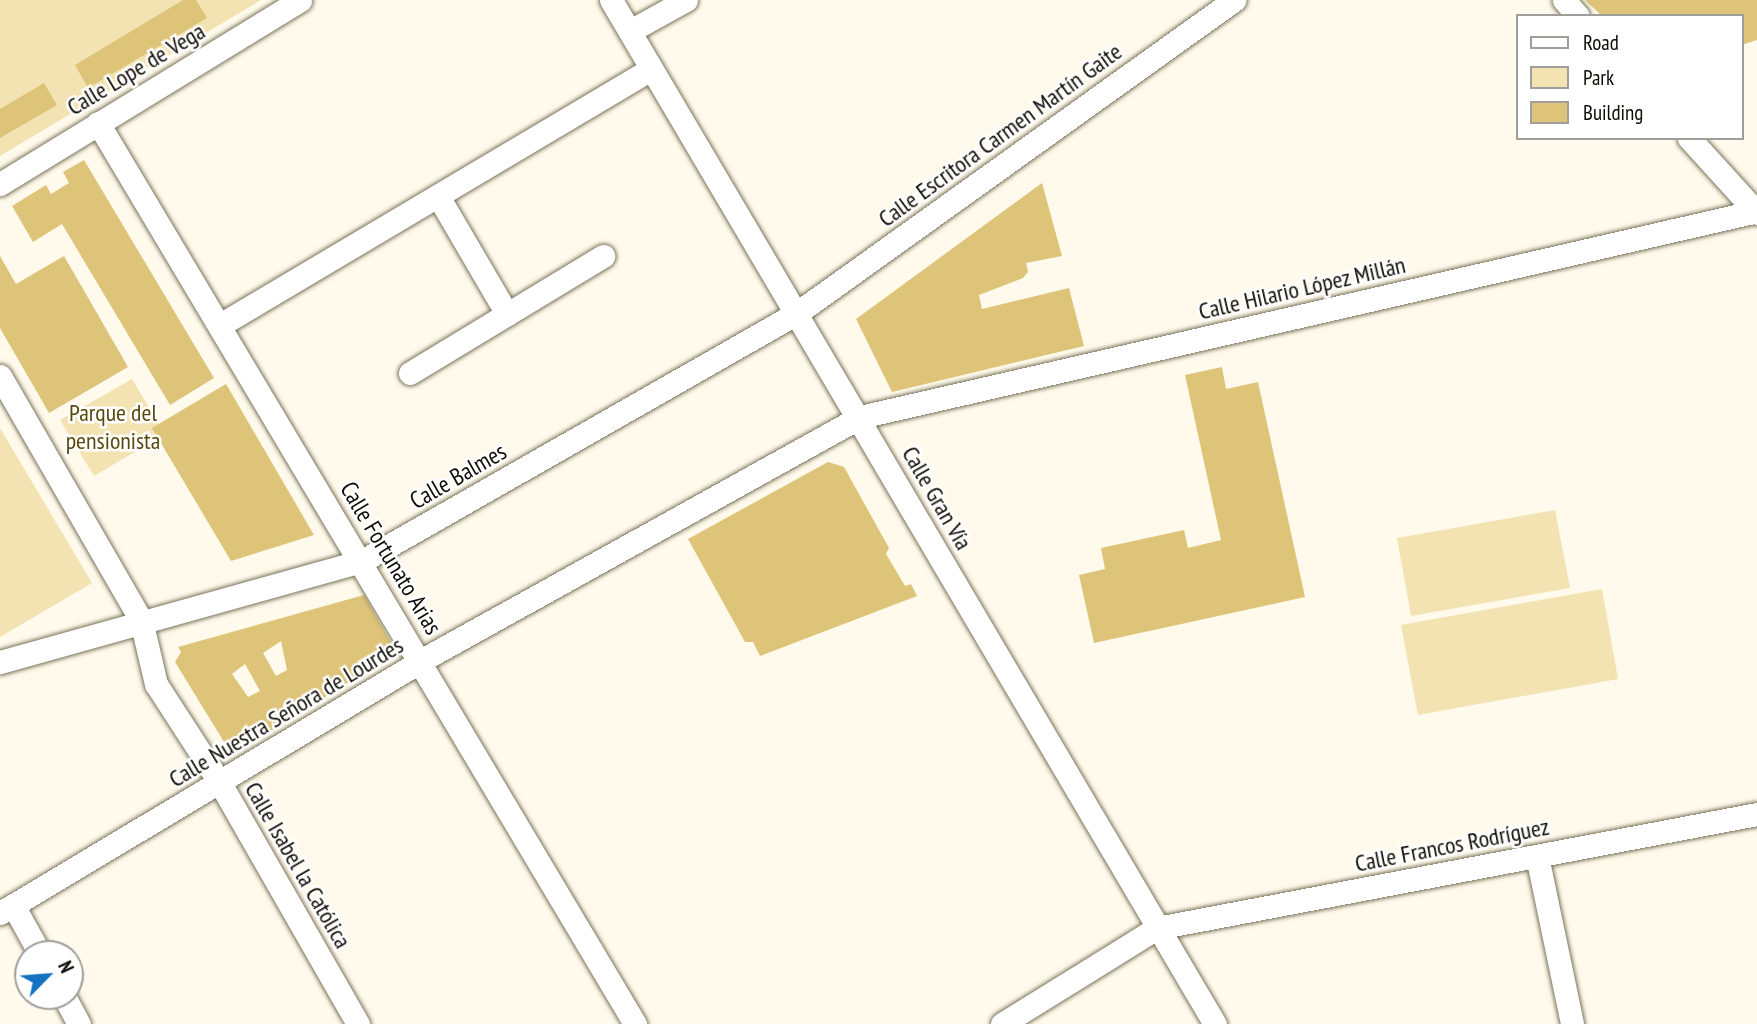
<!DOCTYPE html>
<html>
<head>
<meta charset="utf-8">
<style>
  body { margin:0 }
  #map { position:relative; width:1757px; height:1024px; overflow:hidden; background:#fffaeb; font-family:"PT Sans Narrow",sans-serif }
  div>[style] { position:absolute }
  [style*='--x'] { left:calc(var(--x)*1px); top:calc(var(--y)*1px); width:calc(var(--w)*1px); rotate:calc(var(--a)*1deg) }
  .green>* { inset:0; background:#f3e3b2 }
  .building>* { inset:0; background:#dec479 }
  .roads { filter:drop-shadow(0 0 2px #7a735c) drop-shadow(0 0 2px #7a735c) }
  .minor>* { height:23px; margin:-11.5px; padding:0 11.5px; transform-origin:11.5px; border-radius:11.5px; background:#fff }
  span { translate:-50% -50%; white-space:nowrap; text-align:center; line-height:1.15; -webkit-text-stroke:5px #fff; paint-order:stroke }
  .street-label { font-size:24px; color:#0f0c05 }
  .park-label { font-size:24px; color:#5a480c }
  .legend { position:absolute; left:1516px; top:14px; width:228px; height:126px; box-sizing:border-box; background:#fff; border:2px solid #9f9e9b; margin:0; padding:9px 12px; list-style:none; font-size:21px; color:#0f0c05 }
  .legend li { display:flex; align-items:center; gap:14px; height:35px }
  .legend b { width:35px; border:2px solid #9f9e9b }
  .north { position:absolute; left:14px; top:940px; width:70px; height:70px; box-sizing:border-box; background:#fff; border:2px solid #9f9e9b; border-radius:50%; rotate:65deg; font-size:19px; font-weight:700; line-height:28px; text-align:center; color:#0f0c05 }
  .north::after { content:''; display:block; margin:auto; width:24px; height:32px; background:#1472be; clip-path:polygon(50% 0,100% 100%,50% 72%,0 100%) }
</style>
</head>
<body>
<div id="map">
  <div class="green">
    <i style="clip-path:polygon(0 0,261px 0,0 156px)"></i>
    <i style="clip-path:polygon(132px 379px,165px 434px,94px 476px,60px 420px)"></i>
    <i style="clip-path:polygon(0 428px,92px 583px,0 637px)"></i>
    <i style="clip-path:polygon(1555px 510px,1570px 588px,1411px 616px,1397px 538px)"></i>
    <i style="clip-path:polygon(1602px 589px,1618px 679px,1418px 715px,1401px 625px)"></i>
  </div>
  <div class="building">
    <i style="clip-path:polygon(183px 0,196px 0,207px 18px,88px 88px,75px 65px)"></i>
    <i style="clip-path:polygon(1585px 0,1757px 0,1757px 40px,1741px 45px,1741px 16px,1602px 16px)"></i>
    <i style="clip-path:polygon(44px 83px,57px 105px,0 138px,0 109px)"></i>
    <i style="clip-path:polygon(84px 160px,214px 378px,170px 405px,62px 224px,33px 242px,12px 206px,46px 185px,51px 194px,69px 183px,63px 172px)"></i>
    <i style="clip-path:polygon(1042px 183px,1062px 256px,1026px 263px,1028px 272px,1023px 278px,979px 295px,982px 309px,1069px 288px,1084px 346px,892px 392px,856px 319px)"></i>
    <i style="clip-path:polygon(0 256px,16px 284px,64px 256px,128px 367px,49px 413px,0 328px)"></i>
    <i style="clip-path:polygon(1222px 367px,1226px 389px,1258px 382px,1305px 597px,1094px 643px,1079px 575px,1105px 569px,1101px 548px,1184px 530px,1188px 548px,1221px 540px,1185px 375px)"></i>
    <i style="clip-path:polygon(226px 384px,314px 535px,231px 561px,152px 428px)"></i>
    <i style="clip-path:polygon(828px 462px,844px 467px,889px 548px,886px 554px,905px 586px,911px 584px,917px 596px,760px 656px,753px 642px,745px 642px,688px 539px)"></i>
    <i style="clip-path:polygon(evenodd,364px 595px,396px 651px,304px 711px,295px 711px,292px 718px,232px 755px,175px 662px,181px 652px,178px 647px,364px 595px,281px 641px,287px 670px,276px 676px,263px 653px,281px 641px,364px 595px,245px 664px,260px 691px,248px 697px,232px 674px,245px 664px)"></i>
  </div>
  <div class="roads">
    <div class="minor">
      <i style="--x:611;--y:0;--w:1189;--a:59.47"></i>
      <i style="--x:1564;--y:0;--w:21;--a:49"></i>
      <i style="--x:630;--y:31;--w:64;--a:-29"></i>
      <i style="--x:98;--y:123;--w:1049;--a:59.2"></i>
      <i style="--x:1689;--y:138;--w:101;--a:47.8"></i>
      <i style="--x:0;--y:184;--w:352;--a:-31.5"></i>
      <i style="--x:438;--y:196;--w:137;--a:59.7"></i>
      <i style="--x:220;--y:325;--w:501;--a:-30.71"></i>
      <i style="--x:410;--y:373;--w:226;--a:-31.2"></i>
      <i style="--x:0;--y:376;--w:282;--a:60"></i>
      <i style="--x:141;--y:620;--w:66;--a:76.8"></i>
      <i style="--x:156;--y:684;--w:118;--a:57.1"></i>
      <i style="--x:220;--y:783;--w:278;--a:60.2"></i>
      <i style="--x:0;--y:662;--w:376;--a:-15.6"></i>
      <i style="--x:362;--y:561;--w:501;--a:-29.69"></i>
      <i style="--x:797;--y:313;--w:538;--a:-35.61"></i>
      <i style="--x:1537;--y:856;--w:172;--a:78.2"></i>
      <i style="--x:13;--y:905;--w:56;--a:61.1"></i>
      <i style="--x:0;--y:913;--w:492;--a:-30.9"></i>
      <i style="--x:422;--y:660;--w:501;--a:-29.02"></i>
      <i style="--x:860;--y:417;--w:920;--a:-12.93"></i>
      <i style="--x:64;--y:996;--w:32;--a:62"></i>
      <i style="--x:1002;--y:1024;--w:182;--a:-31.8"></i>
      <i style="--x:1157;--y:928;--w:611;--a:-10.76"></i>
    </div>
  </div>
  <div class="street-label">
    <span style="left:136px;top:69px;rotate:-31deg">Calle Lope de Vega</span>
    <span style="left:1000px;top:135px;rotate:-36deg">Calle Escritora Carmen Martín Gaite</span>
    <span style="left:1302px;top:288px;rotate:-13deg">Calle Hilario López Millán</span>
    <span style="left:458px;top:476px;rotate:-30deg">Calle Balmes</span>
    <span style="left:937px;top:498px;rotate:60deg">Calle Gran Vía</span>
    <span style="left:391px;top:558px;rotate:59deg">Calle Fortunato Arias</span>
    <span style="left:286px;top:712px;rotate:-31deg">Calle Nuestra Señora de Lourdes</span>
    <span style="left:1452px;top:845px;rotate:-11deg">Calle Francos Rodríguez</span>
    <span style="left:298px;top:865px;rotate:60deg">Calle Isabel la Católica</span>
  </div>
  <div class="park-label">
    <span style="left:113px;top:427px">Parque del<br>pensionista</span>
  </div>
  <ul class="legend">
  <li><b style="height:9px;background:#fff"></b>Road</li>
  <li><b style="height:19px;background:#f3e3b2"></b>Park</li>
  <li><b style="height:19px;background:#dec479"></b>Building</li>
  </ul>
  <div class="north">N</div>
</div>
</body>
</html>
